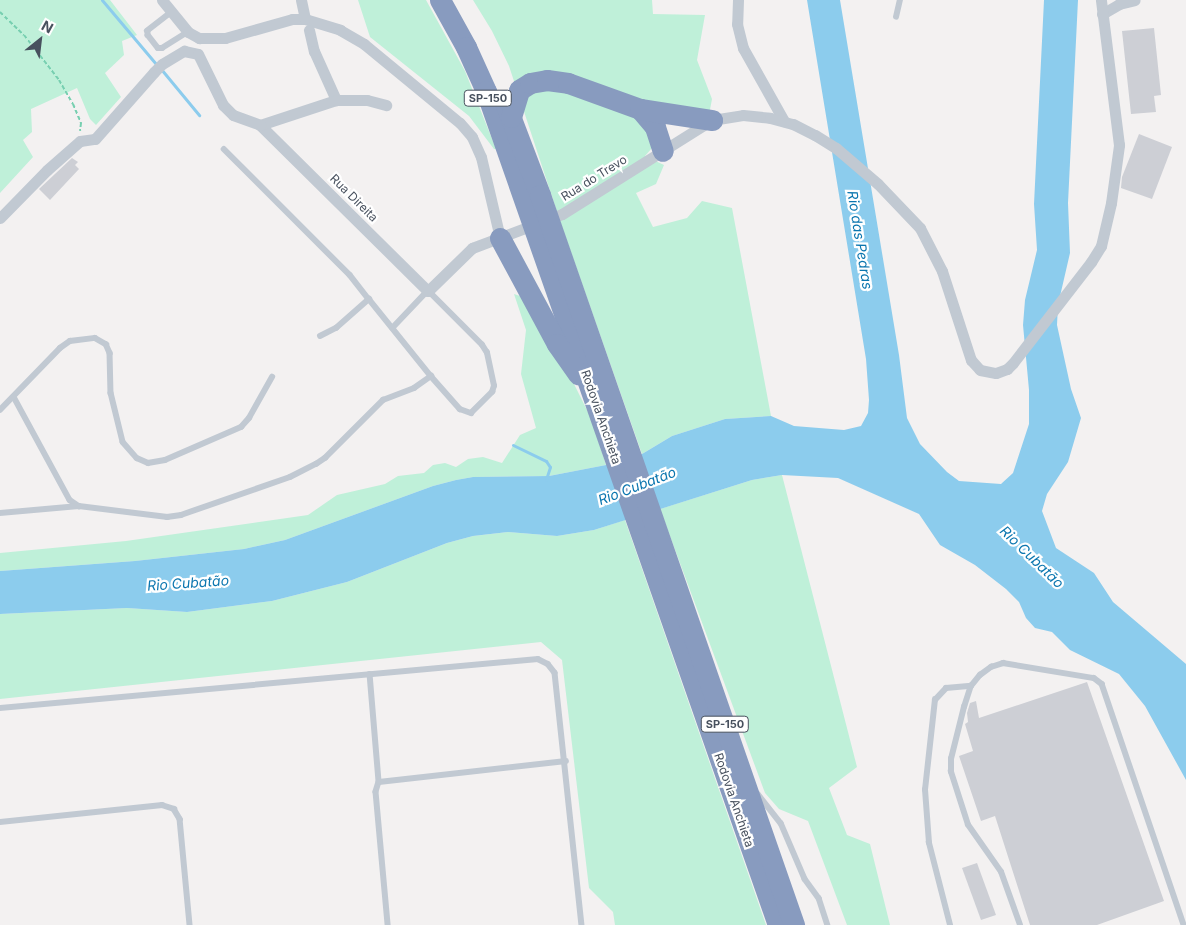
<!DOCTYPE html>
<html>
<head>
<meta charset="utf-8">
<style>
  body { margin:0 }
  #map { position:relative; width:1186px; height:925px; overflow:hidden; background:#f3f1f1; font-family:Inter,sans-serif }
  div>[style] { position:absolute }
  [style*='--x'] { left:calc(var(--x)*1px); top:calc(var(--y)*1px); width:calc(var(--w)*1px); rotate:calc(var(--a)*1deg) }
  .green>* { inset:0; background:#bff0d9 }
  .water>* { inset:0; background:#8ccced }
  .stream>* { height:3px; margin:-1.5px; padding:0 1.5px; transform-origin:1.5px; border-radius:1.5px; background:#8ccced }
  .building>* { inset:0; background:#cdcfd5 }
  .path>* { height:2px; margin-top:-1px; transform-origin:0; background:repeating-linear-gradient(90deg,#77cfb0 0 4px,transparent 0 6.5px) }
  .lane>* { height:5.5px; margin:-2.75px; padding:0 2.75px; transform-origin:2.75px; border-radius:2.75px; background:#c1c9d2 }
  .street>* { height:11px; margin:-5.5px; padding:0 5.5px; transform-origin:5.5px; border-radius:5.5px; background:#c1c9d2 }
  .highway>* { height:21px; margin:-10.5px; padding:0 10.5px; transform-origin:10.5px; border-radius:10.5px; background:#889bbf }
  span { translate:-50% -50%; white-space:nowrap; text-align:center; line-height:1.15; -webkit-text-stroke:4.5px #fff; paint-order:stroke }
  .shield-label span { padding:1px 4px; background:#fff; border:1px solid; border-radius:4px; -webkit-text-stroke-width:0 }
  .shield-label { font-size:11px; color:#48515e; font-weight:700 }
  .street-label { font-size:12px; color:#48515e }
  .water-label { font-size:14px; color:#0b76af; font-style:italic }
  .north { position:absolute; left:15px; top:15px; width:50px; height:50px; -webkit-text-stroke:4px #fff; paint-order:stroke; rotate:29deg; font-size:14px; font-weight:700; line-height:20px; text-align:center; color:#48515e }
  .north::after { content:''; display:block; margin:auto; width:18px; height:22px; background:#48515e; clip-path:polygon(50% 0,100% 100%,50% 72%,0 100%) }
</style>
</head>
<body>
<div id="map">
  <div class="green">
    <i style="clip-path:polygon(0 0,110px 0,137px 35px,122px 41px,124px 55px,105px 73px,121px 97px,96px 125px,90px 119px,77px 88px,31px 109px,32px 132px,23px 140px,33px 157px,0 193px)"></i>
    <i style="clip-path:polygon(358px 0,426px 0,465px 71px,496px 149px,494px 149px,469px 116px,370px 37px)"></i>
    <i style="clip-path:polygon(473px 0,652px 0,653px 14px,705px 15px,697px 60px,712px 99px,709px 115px,644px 123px,652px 148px,645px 156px,664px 165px,656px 184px,636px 193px,653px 227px,687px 218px,702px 201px,732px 208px,771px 416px,725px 419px,672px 436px,642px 454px,561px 224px,509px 66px,492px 31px)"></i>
    <i style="clip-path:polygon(514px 294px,520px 296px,570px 376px,591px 418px,606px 465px,549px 476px,473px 477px,456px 480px,433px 486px,285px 540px,244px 549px,135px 561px,0 571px,0 553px,126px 541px,308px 515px,337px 495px,385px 484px,398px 476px,424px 473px,433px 465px,445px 463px,456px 467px,468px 459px,483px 457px,502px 463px,520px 435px,536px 428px,521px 374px,526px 330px)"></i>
    <i style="clip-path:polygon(782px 475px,857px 767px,829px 788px,847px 835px,870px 844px,890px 925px,847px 925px,808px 821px,779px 809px,765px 793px,660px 509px,752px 480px)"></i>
    <i style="clip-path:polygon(625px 520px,766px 925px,615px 925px,613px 912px,589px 888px,562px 660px,541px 642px,0 699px,0 614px,127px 608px,187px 612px,272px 601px,347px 582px,447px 543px,473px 536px,508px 532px,557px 536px,594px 530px)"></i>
  </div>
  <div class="water">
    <i style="clip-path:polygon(807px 0,840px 0,899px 355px,907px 418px,920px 444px,947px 472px,959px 481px,1001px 484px,1013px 473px,1029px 424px,1029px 390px,1023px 325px,1025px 300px,1037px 250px,1034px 204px,1044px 0,1078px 0,1068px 203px,1070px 253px,1058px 305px,1057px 325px,1071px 389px,1081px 418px,1068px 462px,1047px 494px,1042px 511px,1056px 548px,1094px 573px,1113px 602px,1186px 664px,1186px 780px,1145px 706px,1119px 674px,1070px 650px,1052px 632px,1035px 628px,1026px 618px,1019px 602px,1006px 589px,975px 565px,940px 545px,919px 514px,838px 478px,782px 475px,752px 480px,594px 530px,557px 536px,508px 532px,473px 536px,447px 543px,347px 582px,272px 601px,187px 612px,127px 608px,0 614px,0 571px,135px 561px,244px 549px,285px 540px,433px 486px,456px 480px,473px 477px,549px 476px,606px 465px,642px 454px,672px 436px,725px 419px,771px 416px,794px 426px,844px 430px,861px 426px,868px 413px,869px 400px,866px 359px)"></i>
  </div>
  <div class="stream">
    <i style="--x:102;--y:0;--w:85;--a:49.8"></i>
    <i style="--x:161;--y:69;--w:60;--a:50.4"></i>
    <i style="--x:513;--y:445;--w:37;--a:26"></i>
    <i style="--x:546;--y:461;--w:7;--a:56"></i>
    <i style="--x:550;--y:467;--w:13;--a:108"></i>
  </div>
  <div class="building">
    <i style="clip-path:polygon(1154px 28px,1161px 95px,1154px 96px,1156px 112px,1131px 114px,1122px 31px)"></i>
    <i style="clip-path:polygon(1139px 134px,1172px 147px,1152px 199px,1121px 188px,1122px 177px)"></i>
    <i style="clip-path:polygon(72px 158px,78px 162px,75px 165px,79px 169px,50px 200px,39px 189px)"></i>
    <i style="clip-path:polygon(1087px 682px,1164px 901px,1097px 925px,1030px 925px,995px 816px,981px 821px,959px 756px,973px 751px,965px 724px,968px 722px,967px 713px,970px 703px,976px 701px,979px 718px)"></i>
    <i style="clip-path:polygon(977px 863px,996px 915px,981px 920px,962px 868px)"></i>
  </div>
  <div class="path">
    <i style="--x:0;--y:12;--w:33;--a:44"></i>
    <i style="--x:24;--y:35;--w:57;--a:52.1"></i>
    <i style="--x:59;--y:80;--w:28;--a:60"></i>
    <i style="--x:73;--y:104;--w:21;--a:67"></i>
    <i style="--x:81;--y:123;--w:8;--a:97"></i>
  </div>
  <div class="lane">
    <i style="--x:172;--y:12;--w:31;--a:142"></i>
    <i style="--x:148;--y:31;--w:4;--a:90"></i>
    <i style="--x:148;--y:35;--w:16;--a:52"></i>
    <i style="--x:158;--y:48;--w:4;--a:0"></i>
    <i style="--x:162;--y:48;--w:31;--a:-32"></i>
    <i style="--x:896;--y:17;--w:17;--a:-77"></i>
    <i style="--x:224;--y:149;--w:178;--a:45"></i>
    <i style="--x:350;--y:275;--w:31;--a:52"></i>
    <i style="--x:369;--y:299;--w:99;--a:51.2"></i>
    <i style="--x:431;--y:376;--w:44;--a:48.7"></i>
    <i style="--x:460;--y:409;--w:12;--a:20"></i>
    <i style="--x:471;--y:413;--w:30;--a:-45"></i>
    <i style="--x:492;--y:392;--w:6;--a:-72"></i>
    <i style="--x:494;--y:386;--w:34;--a:-102"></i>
    <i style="--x:487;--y:353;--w:9;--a:-122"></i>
    <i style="--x:482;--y:345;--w:76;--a:-135"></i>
    <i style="--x:428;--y:291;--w:51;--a:133.4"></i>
    <i style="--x:320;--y:336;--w:18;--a:-27"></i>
    <i style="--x:336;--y:328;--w:44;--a:-41.3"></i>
    <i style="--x:14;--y:397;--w:117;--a:61.5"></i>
    <i style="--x:70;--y:500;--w:11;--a:34"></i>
    <i style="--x:79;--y:506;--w:89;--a:7.1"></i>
    <i style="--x:167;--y:517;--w:14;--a:-8"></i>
    <i style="--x:181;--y:515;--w:115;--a:-19.2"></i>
    <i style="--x:290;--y:477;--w:29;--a:-27"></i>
    <i style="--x:316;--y:464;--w:11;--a:-34"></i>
    <i style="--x:325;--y:458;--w:82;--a:-45"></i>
    <i style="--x:383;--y:400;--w:33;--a:-21"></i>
    <i style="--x:414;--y:388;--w:21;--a:-35"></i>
    <i style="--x:0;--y:410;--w:86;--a:-45.9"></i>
    <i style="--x:60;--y:348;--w:12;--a:-35"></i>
    <i style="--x:70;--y:341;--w:25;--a:-7"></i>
    <i style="--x:95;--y:338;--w:13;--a:29"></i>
    <i style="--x:106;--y:344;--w:10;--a:66"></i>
    <i style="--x:110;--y:353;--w:40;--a:88.6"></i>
    <i style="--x:111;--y:393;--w:50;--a:76.2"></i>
    <i style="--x:123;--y:442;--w:21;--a:49"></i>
    <i style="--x:137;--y:458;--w:12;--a:24"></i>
    <i style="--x:148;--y:463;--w:17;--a:-10"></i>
    <i style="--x:165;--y:460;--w:83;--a:-23.5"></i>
    <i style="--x:241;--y:427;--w:12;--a:-48"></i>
    <i style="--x:249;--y:418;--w:47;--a:-60.7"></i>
    <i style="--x:0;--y:513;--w:79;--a:-5.1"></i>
    <i style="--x:370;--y:674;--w:108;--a:85.2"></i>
    <i style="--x:379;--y:782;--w:10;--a:107"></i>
    <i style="--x:376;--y:792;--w:134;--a:84.8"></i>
    <i style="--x:0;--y:708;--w:540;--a:-5.2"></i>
    <i style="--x:538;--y:659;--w:11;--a:27"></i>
    <i style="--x:548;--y:664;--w:11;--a:52"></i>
    <i style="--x:555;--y:673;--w:253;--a:83.9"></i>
    <i style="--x:379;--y:782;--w:188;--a:-6.4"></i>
    <i style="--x:758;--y:794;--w:37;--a:52"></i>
    <i style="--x:781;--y:823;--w:61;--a:66.8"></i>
    <i style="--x:805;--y:879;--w:24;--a:54"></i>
    <i style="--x:819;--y:898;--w:28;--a:72"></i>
    <i style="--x:0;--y:822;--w:163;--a:-6"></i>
    <i style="--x:162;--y:805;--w:13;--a:18"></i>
    <i style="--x:174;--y:809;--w:12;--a:59"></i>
    <i style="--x:180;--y:819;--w:106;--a:84.6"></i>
    <i style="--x:950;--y:925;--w:85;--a:-104.4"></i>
    <i style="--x:929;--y:843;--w:53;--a:-94.3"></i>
    <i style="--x:925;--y:790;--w:91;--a:-83.7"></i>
    <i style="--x:935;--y:700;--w:16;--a:-47"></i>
    <i style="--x:946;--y:688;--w:25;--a:-5"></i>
    <i style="--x:1020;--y:925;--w:56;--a:-109.7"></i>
    <i style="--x:1001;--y:872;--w:57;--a:-125.1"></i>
    <i style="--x:968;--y:825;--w:56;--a:-107.8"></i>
    <i style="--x:951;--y:772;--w:13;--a:-90"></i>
    <i style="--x:951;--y:759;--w:54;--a:-76"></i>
    <i style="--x:964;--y:707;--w:22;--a:-72"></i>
    <i style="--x:971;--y:686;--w:14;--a:-51"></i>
    <i style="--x:980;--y:675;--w:14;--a:-36"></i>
    <i style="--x:991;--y:667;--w:13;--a:-18"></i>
    <i style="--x:1003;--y:663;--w:92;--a:9.4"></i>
    <i style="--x:1094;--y:678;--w:10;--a:37"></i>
    <i style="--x:1102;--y:684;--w:255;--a:71.2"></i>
  </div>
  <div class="street">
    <i style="--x:162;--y:0;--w:41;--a:50.9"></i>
    <i style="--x:188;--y:32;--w:13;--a:29"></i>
    <i style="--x:199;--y:38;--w:26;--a:0"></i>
    <i style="--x:225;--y:38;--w:70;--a:-15.8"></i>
    <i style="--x:292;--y:19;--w:13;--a:0"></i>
    <i style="--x:305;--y:19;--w:37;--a:17"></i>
    <i style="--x:340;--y:30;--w:28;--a:30"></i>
    <i style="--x:364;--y:44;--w:124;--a:39.5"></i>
    <i style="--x:460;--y:123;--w:18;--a:49"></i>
    <i style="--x:472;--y:137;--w:22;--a:66"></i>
    <i style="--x:481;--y:157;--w:83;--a:76.8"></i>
    <i style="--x:301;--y:0;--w:19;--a:78"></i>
    <i style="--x:738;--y:0;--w:24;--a:92"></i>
    <i style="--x:737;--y:24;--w:25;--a:76"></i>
    <i style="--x:743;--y:48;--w:84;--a:60.7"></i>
    <i style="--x:1102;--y:14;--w:20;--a:-30"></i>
    <i style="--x:1119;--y:4;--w:16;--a:-14"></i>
    <i style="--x:309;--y:30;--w:22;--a:77"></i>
    <i style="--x:314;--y:51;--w:54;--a:65.8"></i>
    <i style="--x:260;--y:125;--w:236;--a:44.7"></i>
    <i style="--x:428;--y:291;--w:62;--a:-44.3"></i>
    <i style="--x:472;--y:248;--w:96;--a:-20.7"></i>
    <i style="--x:562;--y:214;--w:177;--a:-32.1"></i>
    <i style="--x:712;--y:120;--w:31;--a:-9"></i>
    <i style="--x:743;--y:115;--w:27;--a:6"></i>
    <i style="--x:770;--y:118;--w:24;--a:15"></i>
    <i style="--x:793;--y:124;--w:25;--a:27"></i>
    <i style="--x:815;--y:135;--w:25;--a:32"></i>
    <i style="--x:836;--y:148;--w:55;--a:40.6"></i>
    <i style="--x:878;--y:184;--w:61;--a:46.3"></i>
    <i style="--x:920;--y:228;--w:48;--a:62.9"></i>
    <i style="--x:942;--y:271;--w:94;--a:72"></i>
    <i style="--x:971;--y:360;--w:13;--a:48"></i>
    <i style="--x:980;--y:370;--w:16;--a:11"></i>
    <i style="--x:996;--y:373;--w:12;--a:-20"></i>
    <i style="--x:1007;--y:369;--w:8;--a:-45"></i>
    <i style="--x:1013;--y:363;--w:128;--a:-52.3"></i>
    <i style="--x:1091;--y:262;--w:19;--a:-58"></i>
    <i style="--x:1101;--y:246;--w:44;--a:-76.9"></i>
    <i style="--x:1111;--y:203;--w:59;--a:-82.1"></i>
    <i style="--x:1119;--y:145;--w:146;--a:-97.1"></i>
    <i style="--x:260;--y:125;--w:80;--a:-18.2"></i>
    <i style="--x:336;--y:100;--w:31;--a:0"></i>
    <i style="--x:367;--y:100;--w:20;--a:15"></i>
    <i style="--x:0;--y:218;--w:67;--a:-45.6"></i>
    <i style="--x:47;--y:170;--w:44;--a:-41.3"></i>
    <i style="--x:80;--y:141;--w:15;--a:-8"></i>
    <i style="--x:95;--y:139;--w:89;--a:-48.6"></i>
    <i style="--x:154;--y:72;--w:11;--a:-45"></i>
    <i style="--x:162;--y:64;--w:26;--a:-31"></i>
    <i style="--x:184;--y:51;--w:14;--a:12"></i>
    <i style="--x:198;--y:54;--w:57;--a:63.9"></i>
    <i style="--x:223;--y:105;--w:14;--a:45"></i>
    <i style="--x:233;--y:115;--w:29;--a:20"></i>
  </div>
  <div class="highway">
    <i style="--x:440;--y:0;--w:54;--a:61"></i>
    <i style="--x:466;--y:47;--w:48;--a:65.6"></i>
    <i style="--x:486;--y:91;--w:884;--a:70.7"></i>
    <i style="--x:504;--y:100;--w:102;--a:69.2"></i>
    <i style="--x:540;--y:195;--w:773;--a:70.81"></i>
    <i style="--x:640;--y:109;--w:23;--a:50"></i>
    <i style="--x:655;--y:127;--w:25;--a:72"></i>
    <i style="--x:511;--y:117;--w:28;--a:-73"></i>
    <i style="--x:519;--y:90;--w:13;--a:-32"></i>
    <i style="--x:530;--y:83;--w:17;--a:-10"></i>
    <i style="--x:547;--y:80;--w:21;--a:8"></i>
    <i style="--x:568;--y:83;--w:77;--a:19.9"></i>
    <i style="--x:640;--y:109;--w:73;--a:8.7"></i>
    <i style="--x:500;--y:238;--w:120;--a:61.7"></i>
    <i style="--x:557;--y:344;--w:37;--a:55"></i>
  </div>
  <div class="shield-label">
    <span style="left:488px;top:98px">SP-150</span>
    <span style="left:725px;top:724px">SP-150</span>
  </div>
  <div class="street-label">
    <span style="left:594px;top:178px;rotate:-32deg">Rua do Trevo</span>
    <span style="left:354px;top:198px;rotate:45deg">Rua Direita</span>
    <span style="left:601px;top:417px;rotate:71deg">Rodovia Anchieta</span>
    <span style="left:734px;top:800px;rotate:71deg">Rodovia Anchieta</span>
  </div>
  <div class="water-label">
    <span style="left:860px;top:240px;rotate:81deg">Rio das Pedras</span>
    <span style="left:637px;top:486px;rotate:-21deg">Rio Cubatão</span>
    <span style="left:1032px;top:557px;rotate:44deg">Rio Cubatão</span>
    <span style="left:188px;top:583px;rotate:-4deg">Rio Cubatão</span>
  </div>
  <div class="north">N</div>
</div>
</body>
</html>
